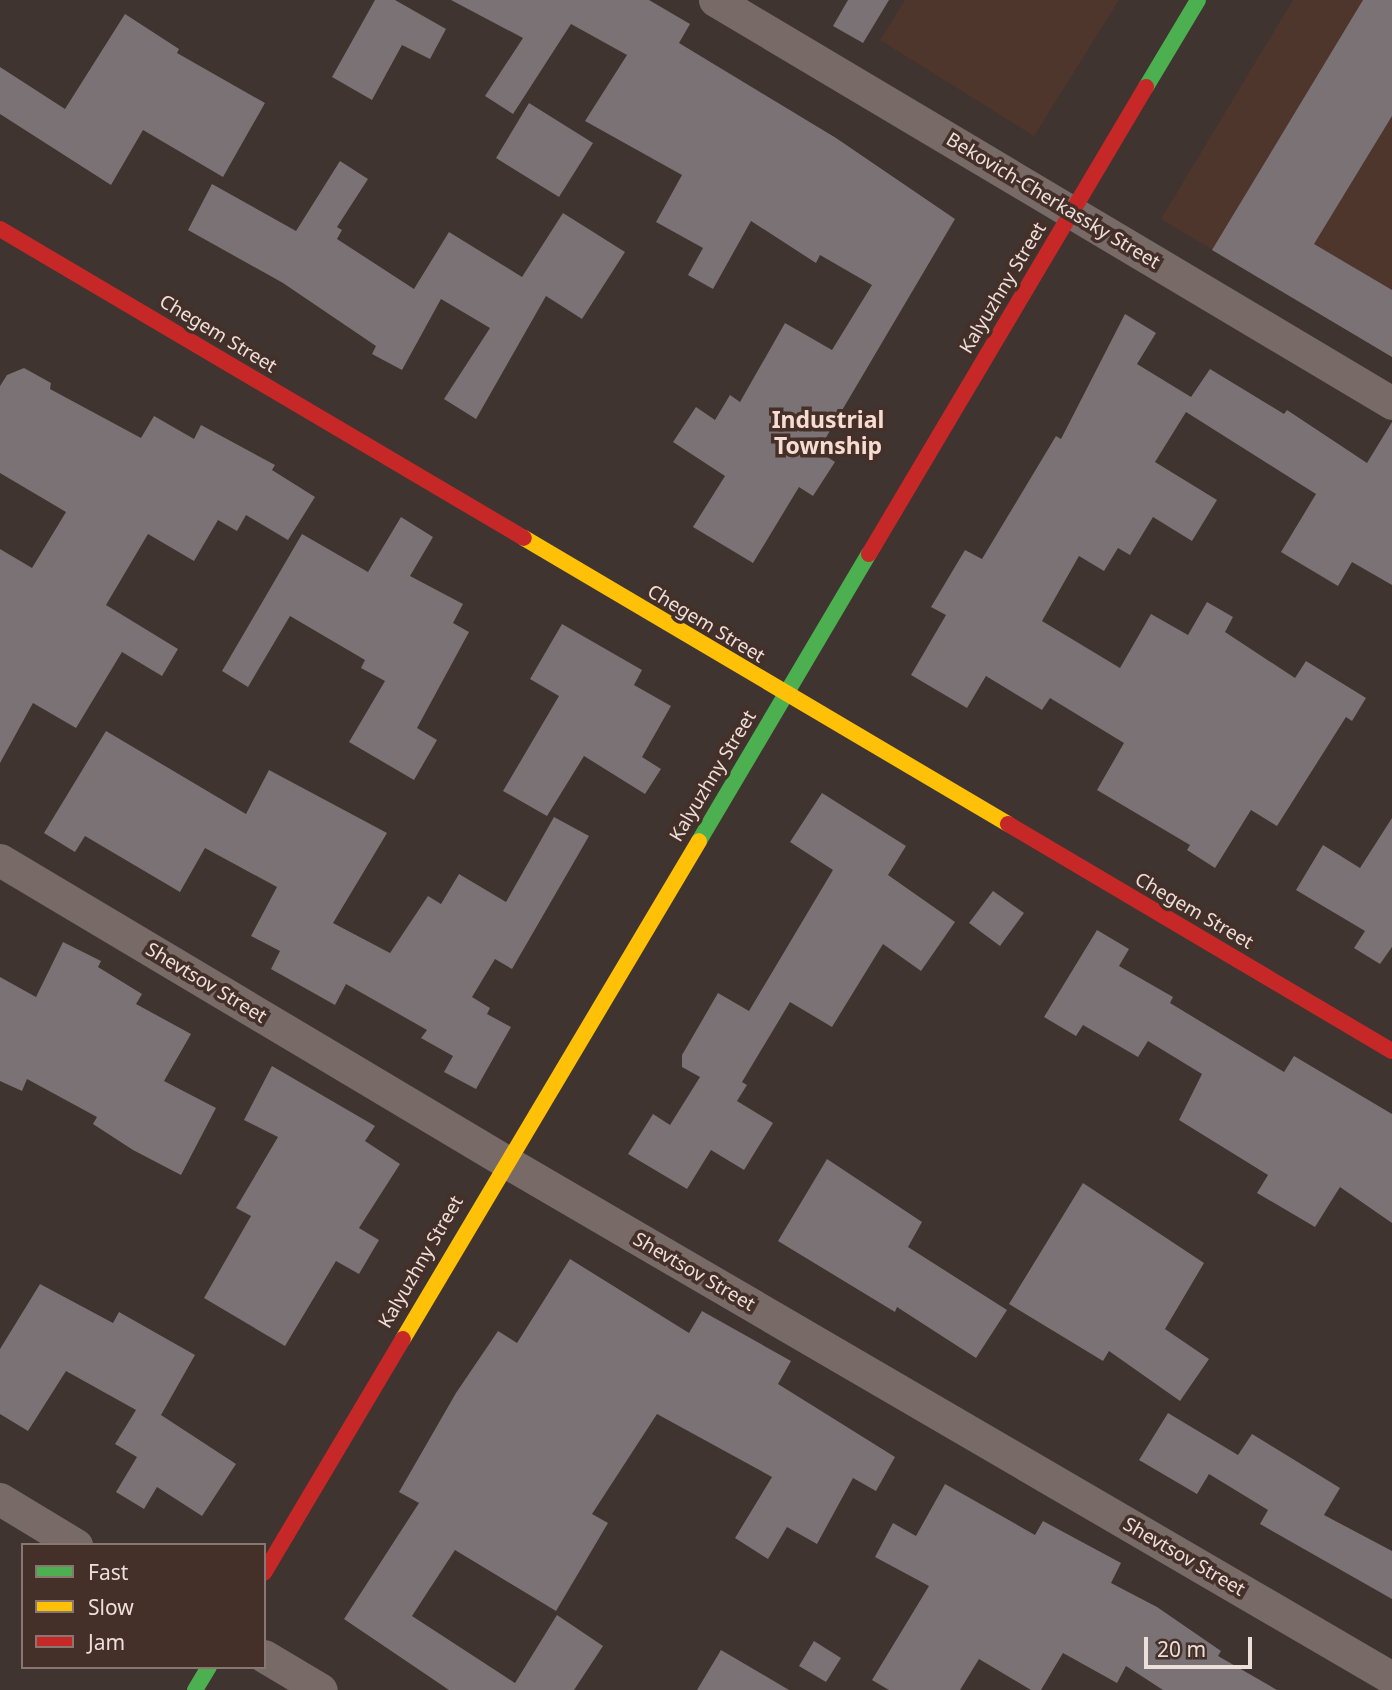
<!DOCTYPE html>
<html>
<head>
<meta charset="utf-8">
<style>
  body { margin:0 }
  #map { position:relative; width:1392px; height:1690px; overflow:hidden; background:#3f342f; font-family:"Noto Sans",sans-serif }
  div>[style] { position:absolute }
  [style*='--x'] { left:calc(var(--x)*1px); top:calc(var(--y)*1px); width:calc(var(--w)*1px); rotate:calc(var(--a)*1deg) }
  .built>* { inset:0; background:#4f362c }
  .building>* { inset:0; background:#7a7274 }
  .street>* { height:33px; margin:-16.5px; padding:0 16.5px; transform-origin:16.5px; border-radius:16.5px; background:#786a67 }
  .fast>* { height:16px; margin:-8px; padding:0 8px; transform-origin:8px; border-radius:8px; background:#4caf50 }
  .slow>* { height:16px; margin:-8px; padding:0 8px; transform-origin:8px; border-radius:8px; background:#ffc107 }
  .jam>* { height:16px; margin:-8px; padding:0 8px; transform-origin:8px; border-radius:8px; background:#c62828 }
  span { translate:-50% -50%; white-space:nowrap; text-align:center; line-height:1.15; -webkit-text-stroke:7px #453029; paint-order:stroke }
  .street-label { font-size:19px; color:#eddfda }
  .quarter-label { font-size:23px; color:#f7dcd2; font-weight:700 }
  .legend { position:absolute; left:21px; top:1543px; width:245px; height:126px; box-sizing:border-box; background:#453029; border:2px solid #887670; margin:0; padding:9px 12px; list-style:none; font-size:21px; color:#eddfda }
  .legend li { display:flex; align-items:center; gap:14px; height:35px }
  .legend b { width:35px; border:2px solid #887670 }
  .scale { position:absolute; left:1144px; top:1637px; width:108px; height:32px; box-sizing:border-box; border:4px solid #eddfda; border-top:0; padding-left:9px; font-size:21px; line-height:24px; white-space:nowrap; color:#eddfda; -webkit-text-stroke:5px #453029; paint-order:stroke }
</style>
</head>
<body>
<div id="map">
  <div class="built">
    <i style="clip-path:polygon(905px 0,1119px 0,1034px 136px,880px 40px)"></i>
    <i style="clip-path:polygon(1293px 0,1392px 0,1392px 357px,1161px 219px)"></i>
  </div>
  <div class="building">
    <i style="clip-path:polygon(375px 0,395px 0,446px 29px,430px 59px,402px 45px,372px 100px,332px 77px)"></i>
    <i style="clip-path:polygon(451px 0,649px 0,690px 24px,679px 43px,836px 138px,955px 219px,818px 451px,835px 462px,813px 496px,799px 487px,753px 563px,693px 527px,725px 476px,673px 442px,696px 407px,715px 420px,730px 395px,740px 402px,785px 323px,832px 350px,872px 285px,820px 255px,816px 263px,751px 221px,713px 289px,688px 275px,703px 248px,656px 222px,682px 175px,585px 121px,627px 55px,571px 24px,513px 114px,485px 96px,523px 38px)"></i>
    <i style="clip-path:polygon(848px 0,889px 0,863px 43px,833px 26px)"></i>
    <i style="clip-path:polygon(1363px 0,1392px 0,1392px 116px,1314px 244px,1392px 290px,1392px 357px,1212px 250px)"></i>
    <i style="clip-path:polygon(125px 14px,179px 49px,177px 53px,265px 103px,223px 177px,143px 130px,111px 185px,0 114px,0 67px,65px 109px)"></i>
    <i style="clip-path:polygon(529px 103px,593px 143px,559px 197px,496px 158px)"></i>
    <i style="clip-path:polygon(340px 161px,368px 179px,337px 227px,342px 230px,337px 239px,414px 289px,449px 232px,522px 277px,563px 213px,625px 252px,582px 319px,546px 296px,476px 419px,444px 399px,490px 328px,441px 299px,402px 370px,372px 354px,376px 346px,283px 283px,188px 230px,212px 184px,296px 231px)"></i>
    <i style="clip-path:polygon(1125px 314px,1156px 333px,1137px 364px,1191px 397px,1210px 369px,1284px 414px,1287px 410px,1367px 463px,1392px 422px,1392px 585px,1352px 562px,1338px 586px,1281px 552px,1316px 494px,1186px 412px,1155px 462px,1217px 500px,1192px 541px,1153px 517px,1130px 555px,1118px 548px,1104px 571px,1079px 556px,1042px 621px,1120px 668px,1151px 614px,1188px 635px,1207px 602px,1233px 617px,1225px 632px,1295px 678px,1306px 661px,1366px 698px,1352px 721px,1346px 717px,1277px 826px,1251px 810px,1215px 868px,1187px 850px,1190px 845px,1097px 790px,1124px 743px,1050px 698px,1042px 710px,986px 676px,967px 708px,911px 675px,946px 615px,931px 607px,965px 550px,982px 559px,1056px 436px,1061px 439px)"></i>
    <i style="clip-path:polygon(24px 368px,51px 383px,50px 389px,141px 438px,154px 416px,194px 439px,201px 425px,275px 465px,272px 470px,315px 497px,288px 540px,246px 515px,237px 531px,218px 520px,194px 561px,148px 534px,106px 605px,178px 649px,162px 676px,122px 652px,76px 728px,33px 703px,0 763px,0 549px,32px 568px,66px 512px,0 473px,0 386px,7px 375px)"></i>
    <i style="clip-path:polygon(401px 517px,433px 537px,410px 576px,463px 604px,453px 623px,469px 632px,417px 728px,437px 740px,414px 780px,349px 742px,385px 681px,361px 668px,365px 660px,290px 616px,248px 687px,222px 671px,302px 534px,368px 572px)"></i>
    <i style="clip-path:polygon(562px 624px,642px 670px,634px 685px,671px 706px,642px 757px,661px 769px,645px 794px,584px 756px,547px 816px,503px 791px,559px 696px,530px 679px)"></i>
    <i style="clip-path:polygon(106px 731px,246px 814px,269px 770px,387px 833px,333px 923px,390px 953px,428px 896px,441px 904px,459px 874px,506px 902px,554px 817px,589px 836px,512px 969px,495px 959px,472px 997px,490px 1008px,487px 1014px,511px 1027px,476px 1089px,444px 1072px,453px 1056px,421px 1038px,427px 1030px,346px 984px,335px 1005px,271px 969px,280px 951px,251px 936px,277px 887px,205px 848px,180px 892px,85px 836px,75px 852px,44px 833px)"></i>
    <i style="clip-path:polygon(822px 793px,906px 846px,888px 875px,955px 922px,921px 971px,883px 944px,832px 1027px,790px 1002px,742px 1082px,747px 1085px,737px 1101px,773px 1123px,744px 1170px,711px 1150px,687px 1189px,628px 1154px,653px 1114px,670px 1125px,700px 1077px,682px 1067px,682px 1055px,718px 993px,749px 1011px,833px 870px,790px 842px)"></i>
    <i style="clip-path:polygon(1392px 818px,1392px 947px,1380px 964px,1354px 948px,1365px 931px,1296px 890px,1323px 845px,1360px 868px)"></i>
    <i style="clip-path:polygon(993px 891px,1024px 913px,1000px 946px,969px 923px)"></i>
    <i style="clip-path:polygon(1097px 930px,1129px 949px,1119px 966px,1173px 997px,1170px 1003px,1284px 1072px,1294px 1056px,1392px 1114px,1392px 1223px,1340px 1187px,1315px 1227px,1257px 1193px,1268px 1175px,1179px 1120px,1202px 1074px,1148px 1041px,1138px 1057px,1083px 1025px,1076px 1036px,1044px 1017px)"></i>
    <i style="clip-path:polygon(63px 942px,101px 961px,98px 967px,142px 994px,136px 1004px,191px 1034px,164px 1081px,216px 1108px,181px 1175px,133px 1150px,93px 1124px,97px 1117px,27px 1079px,22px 1091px,0 1081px,0 977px,36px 997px)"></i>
    <i style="clip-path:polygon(272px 1066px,375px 1126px,365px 1141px,400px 1164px,359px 1228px,379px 1240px,359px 1274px,336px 1261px,285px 1346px,204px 1298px,251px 1216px,236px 1208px,278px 1137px,244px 1120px)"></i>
    <i style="clip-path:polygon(827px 1159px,922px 1222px,908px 1247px,1007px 1310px,976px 1358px,897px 1307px,895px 1312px,778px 1241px)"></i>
    <i style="clip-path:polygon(1083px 1183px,1204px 1263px,1165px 1329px,1209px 1359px,1180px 1401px,1109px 1351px,1103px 1361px,1009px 1304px)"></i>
    <i style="clip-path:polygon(570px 1259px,689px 1333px,702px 1311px,791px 1361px,778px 1384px,895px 1457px,876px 1491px,853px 1478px,817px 1544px,787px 1527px,768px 1559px,735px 1538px,772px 1477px,657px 1414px,592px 1514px,608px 1523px,556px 1611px,455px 1550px,412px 1616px,515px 1683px,557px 1615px,603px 1646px,574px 1690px,449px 1690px,344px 1619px,419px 1503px,399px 1492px,456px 1393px,498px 1331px,517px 1343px)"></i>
    <i style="clip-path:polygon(40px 1284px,113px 1323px,119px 1312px,195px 1355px,161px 1415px,236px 1464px,202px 1516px,157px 1487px,144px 1509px,116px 1492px,137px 1457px,115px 1444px,136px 1410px,66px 1371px,28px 1431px,0 1414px,0 1349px)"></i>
    <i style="clip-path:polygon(1168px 1413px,1238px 1455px,1252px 1434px,1340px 1488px,1324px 1515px,1392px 1551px,1392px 1599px,1260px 1524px,1268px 1510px,1209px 1474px,1197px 1494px,1139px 1460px)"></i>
    <i style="clip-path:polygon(945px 1484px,1035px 1535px,1043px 1521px,1121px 1563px,1111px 1583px,1157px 1607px,1221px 1651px,1218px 1656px,1277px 1690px,1163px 1690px,1126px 1666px,1117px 1683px,1063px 1653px,1041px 1690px,1031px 1690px,979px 1659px,960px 1690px,889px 1690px,872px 1680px,929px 1586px,875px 1557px,893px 1523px,916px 1536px)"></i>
    <i style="clip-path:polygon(814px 1641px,841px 1658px,826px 1682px,799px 1666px)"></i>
    <i style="clip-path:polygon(721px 1650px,789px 1690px,697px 1690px)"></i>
  </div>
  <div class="street">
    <i style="--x:715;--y:0;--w:788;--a:30.76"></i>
    <i style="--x:0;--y:860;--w:588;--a:30.8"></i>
    <i style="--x:505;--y:1161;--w:1027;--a:30.24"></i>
    <i style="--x:0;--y:1499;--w:89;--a:31.2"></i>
    <i style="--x:264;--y:1656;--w:66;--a:30.8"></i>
  </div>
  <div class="fast">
    <i style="--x:1146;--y:87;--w:101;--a:-59.1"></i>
    <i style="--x:699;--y:841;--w:334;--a:-59.4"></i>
    <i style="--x:195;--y:1690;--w:27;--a:-59"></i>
  </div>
  <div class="slow">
    <i style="--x:524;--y:538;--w:562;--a:30.58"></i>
    <i style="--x:403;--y:1339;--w:579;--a:-59.27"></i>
  </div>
  <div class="jam">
    <i style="--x:0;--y:229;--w:608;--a:30.53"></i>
    <i style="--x:869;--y:554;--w:543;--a:-59.33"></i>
    <i style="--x:1008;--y:824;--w:446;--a:30.6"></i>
    <i style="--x:264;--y:1573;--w:272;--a:-59.3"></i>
  </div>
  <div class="street-label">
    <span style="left:1053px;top:201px;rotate:31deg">Bekovich-Cherkassky Street</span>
    <span style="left:1003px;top:288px;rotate:-59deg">Kalyuzhny Street</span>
    <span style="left:218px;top:334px;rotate:31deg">Chegem Street</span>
    <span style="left:706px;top:624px;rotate:31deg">Chegem Street</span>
    <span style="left:713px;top:776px;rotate:-59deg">Kalyuzhny Street</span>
    <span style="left:1194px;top:911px;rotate:30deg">Chegem Street</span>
    <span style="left:206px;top:983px;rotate:31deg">Shevtsov Street</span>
    <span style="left:421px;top:1262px;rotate:-60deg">Kalyuzhny Street</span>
    <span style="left:694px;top:1272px;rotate:30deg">Shevtsov Street</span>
    <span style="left:1184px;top:1557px;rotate:30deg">Shevtsov Street</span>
  </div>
  <div class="quarter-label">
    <span style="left:828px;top:432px">Industrial<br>Township</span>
  </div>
  <ul class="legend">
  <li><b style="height:9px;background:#4caf50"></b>Fast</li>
  <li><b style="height:9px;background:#ffc107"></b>Slow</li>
  <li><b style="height:9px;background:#c62828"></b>Jam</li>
  </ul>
  <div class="scale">20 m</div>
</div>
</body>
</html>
